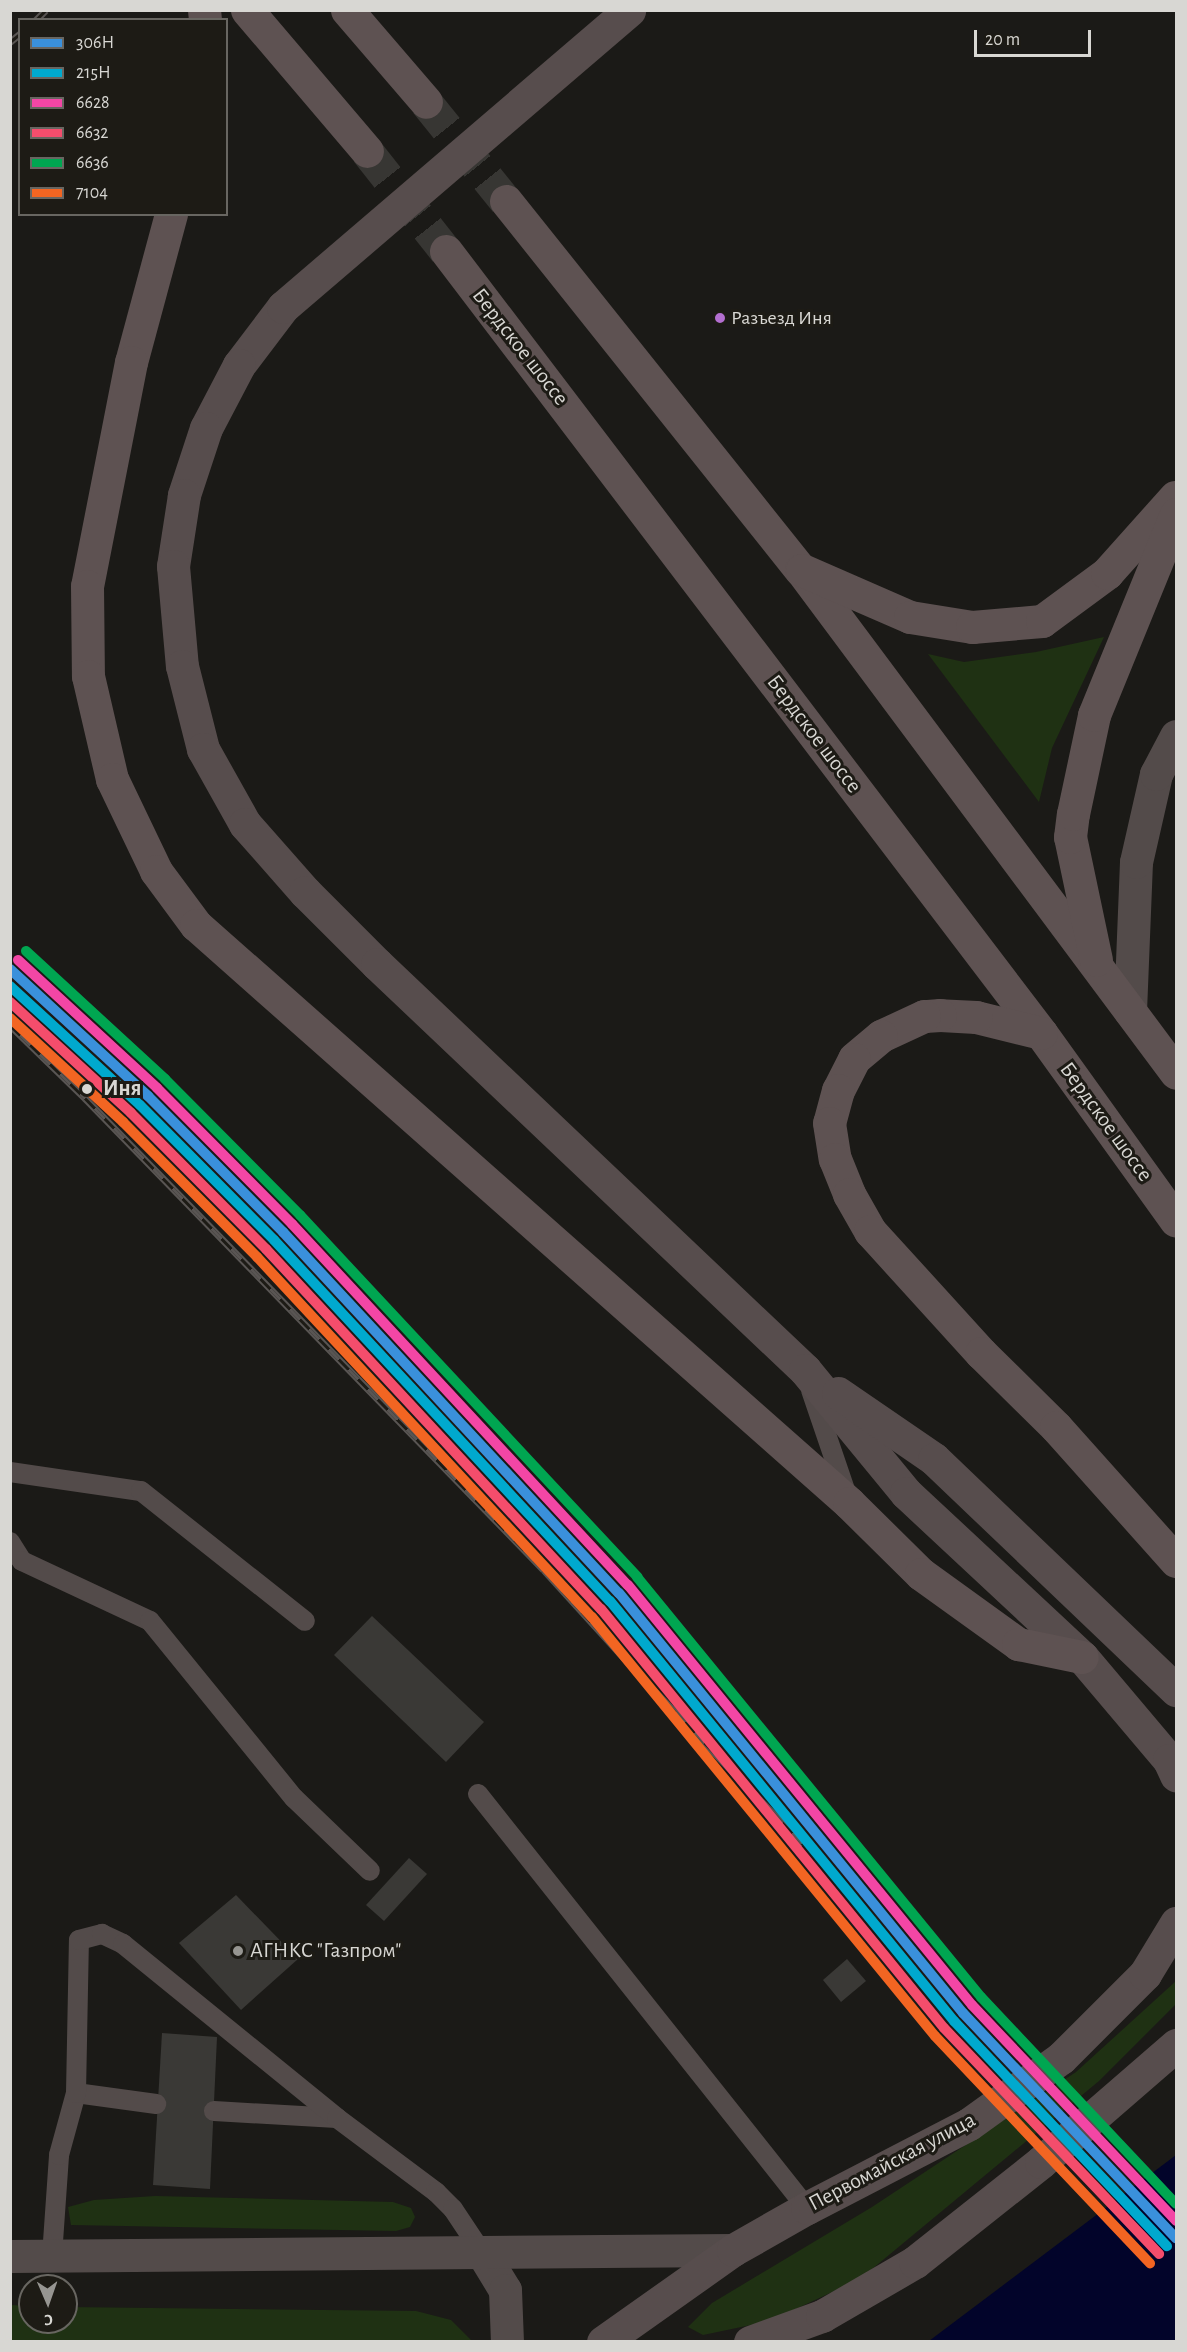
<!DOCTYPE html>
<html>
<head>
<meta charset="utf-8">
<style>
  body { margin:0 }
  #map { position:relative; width:1187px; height:2352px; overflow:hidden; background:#1b1a17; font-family:"Alegreya Sans",sans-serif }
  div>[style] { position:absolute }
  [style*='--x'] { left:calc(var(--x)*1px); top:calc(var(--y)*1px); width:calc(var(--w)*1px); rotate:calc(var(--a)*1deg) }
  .green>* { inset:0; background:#1f3113 }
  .water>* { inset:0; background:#02042a }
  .building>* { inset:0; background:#3a3936 }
  .trunk-tunnel>* { height:33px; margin-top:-16.5px; transform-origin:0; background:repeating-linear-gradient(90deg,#373633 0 33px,transparent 0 49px) }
  .service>* { height:20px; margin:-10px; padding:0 10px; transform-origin:10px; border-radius:10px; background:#534b4a }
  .minor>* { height:33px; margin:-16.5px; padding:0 16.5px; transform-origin:16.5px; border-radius:16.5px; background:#534b4a }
  .secondary>* { height:33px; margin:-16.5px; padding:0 16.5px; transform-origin:16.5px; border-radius:16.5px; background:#574d4d }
  .trunk>* { height:33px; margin:-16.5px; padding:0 16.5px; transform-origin:16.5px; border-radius:16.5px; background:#5e5252 }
  .rail>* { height:7px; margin-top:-3.5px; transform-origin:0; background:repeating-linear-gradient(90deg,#1d1b15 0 14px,#595553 0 28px); box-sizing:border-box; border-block:2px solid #595553 }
  .secondary-bridge>* { height:33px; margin:-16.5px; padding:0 16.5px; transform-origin:16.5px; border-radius:16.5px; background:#574d4d }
  .rail-1>* { height:10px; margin:-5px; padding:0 5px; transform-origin:5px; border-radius:5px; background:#3a90db }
  .rail-2>* { height:10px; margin:-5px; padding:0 5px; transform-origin:5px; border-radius:5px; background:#00a9ce }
  .rail-3>* { height:10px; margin:-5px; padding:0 5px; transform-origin:5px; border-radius:5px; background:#f346a5 }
  .rail-4>* { height:10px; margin:-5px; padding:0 5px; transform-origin:5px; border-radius:5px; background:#f44d6c }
  .rail-5>* { height:10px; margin:-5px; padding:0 5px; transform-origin:5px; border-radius:5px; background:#00a651 }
  .rail-6>* { height:10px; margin:-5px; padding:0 5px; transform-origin:5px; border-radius:5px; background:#f26522 }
  .dots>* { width:16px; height:16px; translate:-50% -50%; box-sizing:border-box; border:3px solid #1d1b15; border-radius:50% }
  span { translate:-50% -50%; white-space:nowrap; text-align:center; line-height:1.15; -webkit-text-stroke:6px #1d1b15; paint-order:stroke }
  .bus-label { font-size:20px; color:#d8d7d3 }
  .left { translate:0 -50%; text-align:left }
  .street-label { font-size:22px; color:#d8d7d3 }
  .stop-label { font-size:22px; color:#d8d7d3; font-weight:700 }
  .poi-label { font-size:22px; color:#d8d7d3 }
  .frame { position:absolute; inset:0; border:12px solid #d8d7d3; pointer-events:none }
  .legend { position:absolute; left:18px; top:18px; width:210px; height:198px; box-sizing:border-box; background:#1d1b15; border:2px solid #686661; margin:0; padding:8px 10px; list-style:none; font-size:18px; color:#d8d7d3 }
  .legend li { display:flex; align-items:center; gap:12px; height:30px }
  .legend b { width:30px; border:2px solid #686661 }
  .north { position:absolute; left:18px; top:2274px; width:60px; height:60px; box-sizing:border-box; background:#1d1b15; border:2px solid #686661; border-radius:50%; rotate:178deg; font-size:16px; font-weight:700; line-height:24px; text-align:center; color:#d8d7d3 }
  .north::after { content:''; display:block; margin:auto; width:21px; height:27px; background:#969591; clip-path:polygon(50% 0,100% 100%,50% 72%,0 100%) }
  .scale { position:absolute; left:974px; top:30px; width:117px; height:27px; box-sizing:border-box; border:3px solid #d8d7d3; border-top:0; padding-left:8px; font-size:18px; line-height:21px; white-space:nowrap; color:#d8d7d3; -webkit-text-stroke:4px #1d1b15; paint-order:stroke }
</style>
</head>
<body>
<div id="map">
  <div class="green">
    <i style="clip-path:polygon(1104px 637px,1052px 748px,1039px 802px,928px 654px,964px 662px,1036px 652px)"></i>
    <i style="clip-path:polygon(1176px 1981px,1176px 2004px,1099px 2081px,860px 2279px,770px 2321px,703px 2335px,688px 2327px,712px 2303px,872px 2207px,1076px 2072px)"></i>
    <i style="clip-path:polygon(155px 2196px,393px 2202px,411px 2208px,415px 2217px,410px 2227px,396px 2231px,71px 2225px,68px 2207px,94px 2200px)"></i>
    <i style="clip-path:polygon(11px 2305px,30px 2306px,30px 2322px,66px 2322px,66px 2307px,416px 2311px,451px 2320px,472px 2341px,11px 2341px)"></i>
  </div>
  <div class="water">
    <i style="clip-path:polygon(1176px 2155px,1176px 2341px,929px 2341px)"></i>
  </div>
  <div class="building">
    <i style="clip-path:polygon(372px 1616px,484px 1722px,446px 1762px,334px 1655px)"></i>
    <i style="clip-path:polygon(409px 1858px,427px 1874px,384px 1921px,366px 1905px)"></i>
    <i style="clip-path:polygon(236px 1895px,298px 1959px,241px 2010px,179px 1943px)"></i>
    <i style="clip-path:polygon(847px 1959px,866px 1981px,841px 2002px,823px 1980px)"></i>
    <i style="clip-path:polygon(162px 2033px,217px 2037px,210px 2189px,153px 2185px)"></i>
  </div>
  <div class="trunk-tunnel">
    <i style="--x:426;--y:102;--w:127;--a:51.1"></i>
    <i style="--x:367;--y:151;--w:127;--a:51.7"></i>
  </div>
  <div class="service">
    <i style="--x:811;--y:1390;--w:112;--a:71.2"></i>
    <i style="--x:10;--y:1472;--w:132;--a:8.3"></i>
    <i style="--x:141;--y:1491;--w:209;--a:38.4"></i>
    <i style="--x:10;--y:1542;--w:22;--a:58"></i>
    <i style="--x:22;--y:1561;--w:141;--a:25.1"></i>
    <i style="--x:150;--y:1621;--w:228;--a:50.9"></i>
    <i style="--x:294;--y:1798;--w:105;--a:43.8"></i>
    <i style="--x:478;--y:1794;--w:529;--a:51.53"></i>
    <i style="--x:76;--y:2093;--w:81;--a:7.8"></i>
    <i style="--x:214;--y:2111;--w:123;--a:3.3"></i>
    <i style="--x:52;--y:2256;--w:101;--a:-86"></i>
    <i style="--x:59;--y:2155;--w:64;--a:-74.7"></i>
    <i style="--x:76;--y:2093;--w:153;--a:-88.9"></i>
    <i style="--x:79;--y:1940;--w:24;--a:-15"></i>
    <i style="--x:102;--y:1934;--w:23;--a:25"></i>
    <i style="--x:123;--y:1944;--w:276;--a:39.1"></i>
    <i style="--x:337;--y:2118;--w:124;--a:36.8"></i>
    <i style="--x:436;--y:2192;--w:24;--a:45"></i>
    <i style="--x:453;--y:2209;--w:54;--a:56.3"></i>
  </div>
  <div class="minor">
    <i style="--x:1130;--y:1011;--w:149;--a:-87.7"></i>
    <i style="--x:1136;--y:862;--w:90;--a:-77.2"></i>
    <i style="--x:1156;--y:774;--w:43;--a:-62.2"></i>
    <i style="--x:483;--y:2254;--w:42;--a:58.6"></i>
    <i style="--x:505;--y:2290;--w:52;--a:87.8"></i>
    <i style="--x:10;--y:2256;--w:723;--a:-0.48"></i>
  </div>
  <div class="secondary">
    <i style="--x:283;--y:307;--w:73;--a:127.2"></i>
    <i style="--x:239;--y:365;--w:71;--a:117.6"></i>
    <i style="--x:206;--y:428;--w:71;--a:108.2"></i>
    <i style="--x:184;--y:495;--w:72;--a:98.8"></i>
    <i style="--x:173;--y:566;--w:100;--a:84.9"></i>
    <i style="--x:182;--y:666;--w:86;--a:75.8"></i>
    <i style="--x:203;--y:749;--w:86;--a:60.8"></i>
    <i style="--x:245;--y:824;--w:91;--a:48.6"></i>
    <i style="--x:305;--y:892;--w:102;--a:45"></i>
    <i style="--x:377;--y:964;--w:590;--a:43.49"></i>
    <i style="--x:805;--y:1370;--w:159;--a:50.6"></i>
    <i style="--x:906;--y:1493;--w:241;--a:43"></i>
    <i style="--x:1082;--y:1657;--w:135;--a:49.8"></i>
    <i style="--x:1169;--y:1760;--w:17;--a:65"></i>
    <i style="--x:838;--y:1393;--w:116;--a:34.5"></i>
    <i style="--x:934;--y:1459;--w:335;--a:43.7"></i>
    <i style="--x:603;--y:2342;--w:159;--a:-35.3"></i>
    <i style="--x:733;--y:2250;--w:85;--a:-29.6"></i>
    <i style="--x:807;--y:2208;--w:182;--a:-27.4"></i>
    <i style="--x:969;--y:2124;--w:113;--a:-35.7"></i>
    <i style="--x:1061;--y:2058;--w:119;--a:-45"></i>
    <i style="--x:1145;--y:1974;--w:60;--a:-58.7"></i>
    <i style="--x:750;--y:2342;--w:77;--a:-19.9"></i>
    <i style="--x:822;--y:2316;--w:108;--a:-30.1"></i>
    <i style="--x:915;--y:2262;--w:161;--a:-38.4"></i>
    <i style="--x:1041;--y:2162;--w:179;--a:-40.9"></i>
  </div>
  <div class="trunk">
    <i style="--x:204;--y:10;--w:10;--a:84"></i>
    <i style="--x:247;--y:10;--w:185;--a:49.6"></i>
    <i style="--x:347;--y:10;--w:121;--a:49.3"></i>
    <i style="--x:506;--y:201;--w:472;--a:51.4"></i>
    <i style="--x:801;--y:570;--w:627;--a:53.29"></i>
    <i style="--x:171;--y:214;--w:153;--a:105.1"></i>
    <i style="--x:131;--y:362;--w:228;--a:101.1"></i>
    <i style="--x:87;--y:586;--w:90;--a:89.4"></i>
    <i style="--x:88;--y:676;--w:106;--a:76.9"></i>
    <i style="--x:112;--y:779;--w:102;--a:64.4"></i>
    <i style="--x:156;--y:871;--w:67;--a:53.5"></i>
    <i style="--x:196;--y:925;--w:872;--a:41.51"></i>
    <i style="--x:849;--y:1503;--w:101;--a:44.6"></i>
    <i style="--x:921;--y:1574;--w:120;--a:35.8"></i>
    <i style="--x:1018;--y:1644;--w:65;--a:11.5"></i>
    <i style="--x:446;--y:251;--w:983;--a:52.73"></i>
    <i style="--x:1041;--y:1033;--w:231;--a:54.3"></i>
    <i style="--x:802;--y:570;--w:118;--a:23.5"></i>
    <i style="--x:910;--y:617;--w:63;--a:9.2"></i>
    <i style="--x:972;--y:627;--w:70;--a:-4.9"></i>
    <i style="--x:1042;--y:621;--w:81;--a:-36.4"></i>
    <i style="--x:1107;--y:573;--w:102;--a:-48.2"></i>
    <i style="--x:1096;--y:960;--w:126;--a:-101.9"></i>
    <i style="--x:1070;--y:837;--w:23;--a:-83"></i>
    <i style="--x:1073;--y:814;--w:101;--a:-78"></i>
    <i style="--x:1094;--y:715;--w:217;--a:-67.8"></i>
    <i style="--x:1041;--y:1033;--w:67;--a:-166.2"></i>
    <i style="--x:976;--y:1017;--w:36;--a:-177"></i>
    <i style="--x:940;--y:1015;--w:16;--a:176"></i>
    <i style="--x:924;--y:1016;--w:47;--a:155.1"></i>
    <i style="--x:881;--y:1036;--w:35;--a:140"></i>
    <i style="--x:854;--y:1059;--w:35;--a:117"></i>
    <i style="--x:838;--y:1090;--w:34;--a:105"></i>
    <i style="--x:829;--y:1123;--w:36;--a:81"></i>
    <i style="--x:835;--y:1159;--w:38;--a:68"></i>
    <i style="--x:849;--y:1194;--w:43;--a:60.4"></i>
    <i style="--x:870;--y:1231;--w:165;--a:47.7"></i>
    <i style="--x:981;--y:1353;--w:105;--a:44.6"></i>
    <i style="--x:1056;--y:1427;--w:180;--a:48.2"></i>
  </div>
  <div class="rail">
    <i style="--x:36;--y:20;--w:14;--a:-45"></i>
    <i style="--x:10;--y:42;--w:13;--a:-39"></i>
    <i style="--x:10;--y:1025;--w:105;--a:44.2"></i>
    <i style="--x:85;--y:1098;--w:658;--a:45.8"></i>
    <i style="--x:544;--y:1570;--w:151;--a:47.7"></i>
    <i style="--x:646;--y:1682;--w:226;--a:45.9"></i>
  </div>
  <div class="secondary-bridge">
    <i style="--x:283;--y:307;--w:456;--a:-40.6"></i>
  </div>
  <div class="rail-1">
    <i style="--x:10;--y:969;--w:188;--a:42.6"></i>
    <i style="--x:148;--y:1096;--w:192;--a:45.2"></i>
    <i style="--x:283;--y:1232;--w:493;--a:47.1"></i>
    <i style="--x:619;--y:1593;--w:543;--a:50.68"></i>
    <i style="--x:963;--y:2013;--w:310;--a:46.6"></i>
  </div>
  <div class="rail-2">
    <i style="--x:10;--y:986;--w:176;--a:42.5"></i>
    <i style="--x:140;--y:1105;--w:190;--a:45.2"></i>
    <i style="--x:274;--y:1240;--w:493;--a:47.1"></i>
    <i style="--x:610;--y:1601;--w:543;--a:50.68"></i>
    <i style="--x:954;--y:2021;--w:310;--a:46.6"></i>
  </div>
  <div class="rail-3">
    <i style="--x:18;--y:960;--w:189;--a:42.6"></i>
    <i style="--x:157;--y:1088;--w:192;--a:45.2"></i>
    <i style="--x:292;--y:1224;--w:493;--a:47.1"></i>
    <i style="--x:628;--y:1585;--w:543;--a:50.68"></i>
    <i style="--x:972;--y:2005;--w:297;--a:46.6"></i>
  </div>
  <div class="rail-4">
    <i style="--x:10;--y:1002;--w:164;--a:42.5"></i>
    <i style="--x:131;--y:1113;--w:192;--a:45.2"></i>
    <i style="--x:266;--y:1249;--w:492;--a:47.1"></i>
    <i style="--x:601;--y:1609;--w:541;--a:50.7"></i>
    <i style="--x:944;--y:2028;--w:312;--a:46.4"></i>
  </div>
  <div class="rail-5">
    <i style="--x:26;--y:951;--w:189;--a:42.6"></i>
    <i style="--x:165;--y:1079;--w:192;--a:45.2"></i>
    <i style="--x:300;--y:1215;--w:495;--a:47"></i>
    <i style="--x:637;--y:1577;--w:543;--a:50.68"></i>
    <i style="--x:981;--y:1997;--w:284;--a:46.7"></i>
  </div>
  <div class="rail-6">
    <i style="--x:10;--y:1018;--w:154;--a:42.6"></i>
    <i style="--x:123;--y:1122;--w:190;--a:45.2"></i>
    <i style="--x:257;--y:1257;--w:492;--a:47.1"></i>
    <i style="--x:592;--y:1617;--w:541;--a:50.7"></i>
    <i style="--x:935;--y:2036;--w:313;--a:46.6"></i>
  </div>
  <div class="dots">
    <i style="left:720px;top:318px;background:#b36fd0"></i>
    <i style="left:87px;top:1089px;background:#d8d7d3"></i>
    <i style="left:238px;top:1951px;background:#969591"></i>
  </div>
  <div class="bus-label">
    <span class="left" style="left:731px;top:318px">Разъезд Иня</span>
  </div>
  <div class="street-label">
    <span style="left:520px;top:347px;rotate:52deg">Бердское шоссе</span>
    <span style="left:814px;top:734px;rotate:53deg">Бердское шоссе</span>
    <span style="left:1106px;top:1122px;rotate:54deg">Бердское шоссе</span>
    <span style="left:892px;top:2162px;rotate:-28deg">Первомайская улица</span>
  </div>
  <div class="stop-label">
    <span class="left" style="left:103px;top:1089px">Иня</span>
  </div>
  <div class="poi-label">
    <span class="left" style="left:250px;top:1951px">АГНКС "Газпром"</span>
  </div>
  <div class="frame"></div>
  <ul class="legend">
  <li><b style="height:8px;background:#3a90db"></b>306Н</li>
  <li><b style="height:8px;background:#00a9ce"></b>215Н</li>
  <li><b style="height:8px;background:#f346a5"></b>6628</li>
  <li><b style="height:8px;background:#f44d6c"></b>6632</li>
  <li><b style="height:8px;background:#00a651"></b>6636</li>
  <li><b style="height:8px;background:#f26522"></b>7104</li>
  </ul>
  <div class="north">С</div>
  <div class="scale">20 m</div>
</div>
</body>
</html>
